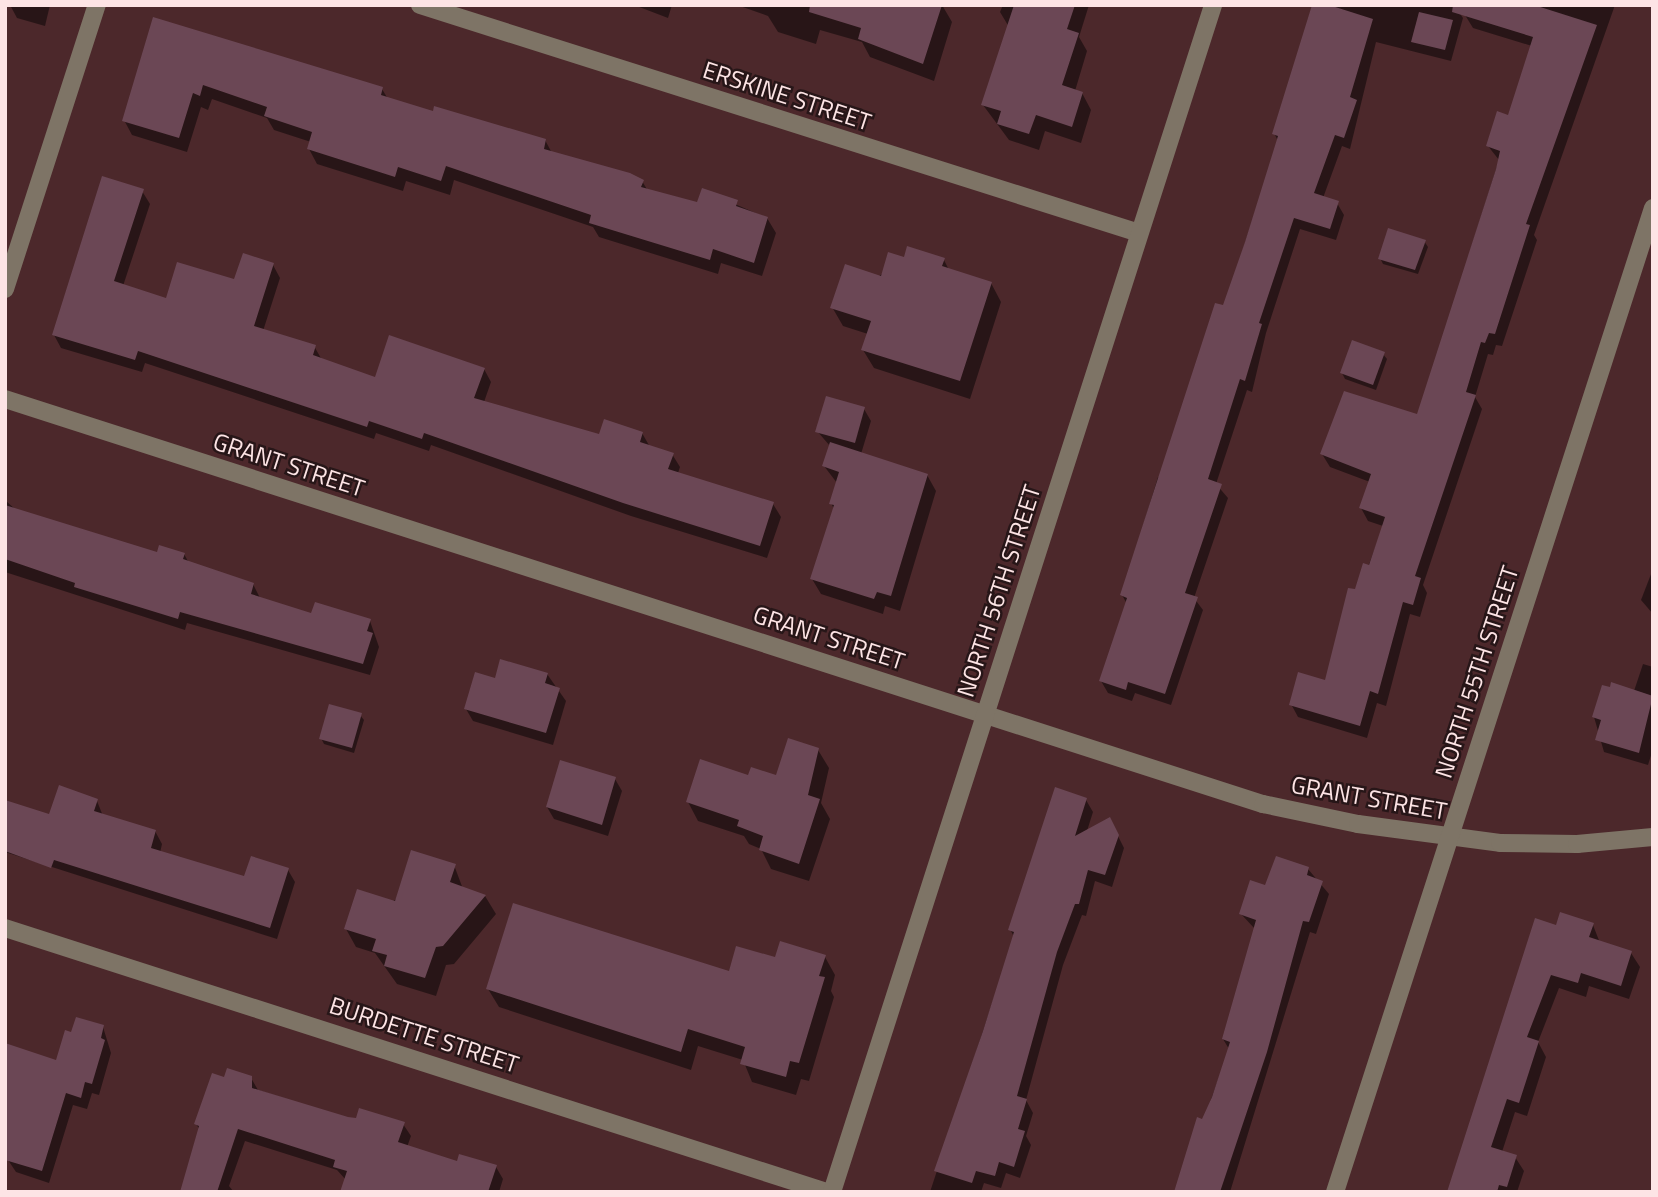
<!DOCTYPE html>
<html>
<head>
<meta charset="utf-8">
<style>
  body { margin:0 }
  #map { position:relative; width:1658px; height:1197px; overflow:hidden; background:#4c282b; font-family:"Titillium Web",sans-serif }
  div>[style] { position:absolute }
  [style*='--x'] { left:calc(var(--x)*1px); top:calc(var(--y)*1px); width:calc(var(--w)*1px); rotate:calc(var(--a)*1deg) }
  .shadow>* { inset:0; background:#0007 }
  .building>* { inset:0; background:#6b4755 }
  .minor>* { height:18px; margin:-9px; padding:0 9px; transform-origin:9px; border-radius:9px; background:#7e7466 }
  span { translate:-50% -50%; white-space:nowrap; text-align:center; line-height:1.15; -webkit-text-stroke:5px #271618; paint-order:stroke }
  .street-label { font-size:24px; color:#fde4e5 }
  .frame { position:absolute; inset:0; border:7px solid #fde4e5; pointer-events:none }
</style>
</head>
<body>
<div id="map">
  <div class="shadow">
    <i style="clip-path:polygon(10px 5px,50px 5px,45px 26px,17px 18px)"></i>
    <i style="clip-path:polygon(634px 5px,680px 5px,672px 5px,668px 18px)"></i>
    <i style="clip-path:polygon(737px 5px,942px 5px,952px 22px,934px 81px,870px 57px,862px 42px,820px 30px,816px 44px,778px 32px,768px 16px)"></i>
    <i style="clip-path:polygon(1003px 5px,1089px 5px,1079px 37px,1087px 51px,1075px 91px,1082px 93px,1091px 110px,1081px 143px,1045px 131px,1039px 150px,1009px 140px,983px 105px,1009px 27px,1000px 12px)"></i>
    <i style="clip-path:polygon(1315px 5px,1454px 5px,1463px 18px,1451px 61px,1376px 42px,1350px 149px,1342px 146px,1323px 198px,1337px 203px,1344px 215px,1336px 240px,1300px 229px,1266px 333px,1252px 392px,1247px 390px,1216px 484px,1228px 498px,1194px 598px,1203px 610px,1171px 705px,1135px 693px,1132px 701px,1108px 693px,1101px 681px,1127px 604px,1122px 595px,1158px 477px,1162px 479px,1224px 308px,1278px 141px,1274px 133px)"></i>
    <i style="clip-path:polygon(1468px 5px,1615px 5px,1534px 235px,1537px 240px,1502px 346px,1496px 345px,1493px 355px,1488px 354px,1475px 397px,1482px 409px,1423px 585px,1427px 593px,1420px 617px,1410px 614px,1386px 706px,1377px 703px,1367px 738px,1298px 717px,1291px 704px,1326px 682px,1383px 526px,1368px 521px,1361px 508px,1370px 482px,1330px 467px,1322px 454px,1418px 416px,1499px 160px,1488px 146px,1510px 117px,1532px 46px,1473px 28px,1465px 15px)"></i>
    <i style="clip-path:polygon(154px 19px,382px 89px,388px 99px,434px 114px,545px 140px,552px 153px,642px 181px,648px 191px,699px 204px,703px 190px,767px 218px,776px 233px,762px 276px,721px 263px,718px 274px,599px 237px,593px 227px,454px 180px,450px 195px,406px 181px,403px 191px,317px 164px,309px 149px,311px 142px,274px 130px,267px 118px,212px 99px,208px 110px,201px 107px,187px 152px,132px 135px,124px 120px)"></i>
    <i style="clip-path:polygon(142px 191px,150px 204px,123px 286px,167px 300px,236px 281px,273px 265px,280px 278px,263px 331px,314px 346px,322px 360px,376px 379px,484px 369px,491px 382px,484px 402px,600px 436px,642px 433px,650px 447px,672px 454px,680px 467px,678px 473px,773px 504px,781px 517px,767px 558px,631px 516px,431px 445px,429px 451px,376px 433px,374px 439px,145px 363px,142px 372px,61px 348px,54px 335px)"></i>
    <i style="clip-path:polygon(1424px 241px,1428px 247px,1418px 274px,1383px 264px,1380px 258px)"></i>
    <i style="clip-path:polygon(905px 259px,944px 260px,949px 270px,991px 283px,1001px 302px,970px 399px,874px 368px,863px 350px,868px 334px,843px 326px,832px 307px)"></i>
    <i style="clip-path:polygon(1383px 354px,1387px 359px,1376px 390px,1345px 379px,1342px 373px)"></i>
    <i style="clip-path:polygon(864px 409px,871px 421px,861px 454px,927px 475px,936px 491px,900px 611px,885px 606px,883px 614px,821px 594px,812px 579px,834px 509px,831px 503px,837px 483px,824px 466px,830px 446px,817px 431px)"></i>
    <i style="clip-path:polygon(5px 500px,17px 511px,158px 554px,184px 554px,189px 563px,253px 584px,260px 598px,313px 616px,370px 621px,379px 647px,370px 675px,187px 623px,185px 630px,5px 572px)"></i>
    <i style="clip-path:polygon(1653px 569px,1653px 614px,1641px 600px)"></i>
    <i style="clip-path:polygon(1643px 664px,1653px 667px,1653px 749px,1648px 765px,1604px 752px,1594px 717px,1634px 691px)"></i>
    <i style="clip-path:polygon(547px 674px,566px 701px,553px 745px,473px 721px,466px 709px,496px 680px)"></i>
    <i style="clip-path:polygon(360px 715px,364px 720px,354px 753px,324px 744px,321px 738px)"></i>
    <i style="clip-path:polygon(818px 750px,829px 768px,821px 803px,830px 819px,809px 881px,771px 869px,761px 849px,749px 844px,744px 836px,698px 821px,688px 802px,750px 778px,777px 777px)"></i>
    <i style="clip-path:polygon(615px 779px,622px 791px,608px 836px,554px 819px,547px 807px)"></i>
    <i style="clip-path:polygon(1086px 800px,1093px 812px,1087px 831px,1116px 832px,1124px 848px,1112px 887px,1095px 881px,1086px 916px,1082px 915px,1063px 965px,1026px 1100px,1033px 1113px,1026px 1136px,1031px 1145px,1020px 1178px,1006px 1173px,1001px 1188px,984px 1183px,981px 1192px,930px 1192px,1014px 937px,1010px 929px)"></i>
    <i style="clip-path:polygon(5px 801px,50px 816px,97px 801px,103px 816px,155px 831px,162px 844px,160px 853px,245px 878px,288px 870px,295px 882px,277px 939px,5px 852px)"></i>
    <i style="clip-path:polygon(454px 865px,463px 889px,485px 896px,496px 914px,454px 964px,446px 965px,436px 996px,397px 984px,375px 953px,356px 947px,346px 929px)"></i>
    <i style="clip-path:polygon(1308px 869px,1329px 894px,1316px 934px,1310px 932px,1230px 1192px,1178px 1192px,1229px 1049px,1223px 1039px,1255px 929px,1241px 914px,1266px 887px)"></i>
    <i style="clip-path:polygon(1593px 925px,1600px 943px,1631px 953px,1640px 967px,1629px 999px,1589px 986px,1586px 997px,1559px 988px,1538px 1042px,1546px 1057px,1527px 1116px,1515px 1112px,1502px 1152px,1515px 1157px,1524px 1171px,1517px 1192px,1449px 1192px,1557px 927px)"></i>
    <i style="clip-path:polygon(825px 957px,835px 975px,831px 991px,834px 997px,809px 1081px,801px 1079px,796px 1095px,752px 1082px,743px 1060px,698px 1046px,691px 1070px,499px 1007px,488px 989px,730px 974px,776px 959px)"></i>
    <i style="clip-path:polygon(103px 1027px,111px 1053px,99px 1095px,92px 1093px,87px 1109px,73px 1105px,49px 1183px,16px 1172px,8px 1160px,72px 1034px)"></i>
    <i style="clip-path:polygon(251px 1078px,258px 1090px,348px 1119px,403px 1124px,411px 1136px,407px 1147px,458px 1163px,496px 1167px,503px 1179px,499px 1192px,342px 1192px,346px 1180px,337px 1170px,245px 1141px,229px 1186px,234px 1192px,182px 1192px,200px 1130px,196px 1124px,225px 1079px)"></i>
  </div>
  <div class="building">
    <i style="clip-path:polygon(810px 5px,942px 5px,923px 64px,858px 39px,861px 28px,809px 12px)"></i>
    <i style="clip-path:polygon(1014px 5px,1075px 5px,1067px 29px,1079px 33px,1062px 85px,1083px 92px,1072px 127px,1036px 115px,1029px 134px,997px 124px,1001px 111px,981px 105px)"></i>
    <i style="clip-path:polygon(1312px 5px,1329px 5px,1373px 19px,1350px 97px,1357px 100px,1344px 138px,1335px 135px,1314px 193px,1339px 201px,1330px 229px,1294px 218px,1259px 323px,1262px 324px,1245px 381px,1240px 379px,1208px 479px,1222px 484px,1185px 593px,1198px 597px,1165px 694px,1128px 682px,1126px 690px,1099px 681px,1127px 598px,1120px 595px,1215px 303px,1223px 305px,1245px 242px,1278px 136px,1272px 134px)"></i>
    <i style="clip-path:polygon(1453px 5px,1534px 5px,1597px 25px,1526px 224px,1530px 225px,1495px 334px,1489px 333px,1485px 343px,1481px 342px,1466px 392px,1476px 395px,1415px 576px,1421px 578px,1413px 605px,1403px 602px,1378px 694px,1370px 691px,1360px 726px,1289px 705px,1298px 672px,1325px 680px,1348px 588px,1355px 589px,1363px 563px,1369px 565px,1385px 517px,1359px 508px,1371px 474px,1320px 454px,1344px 391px,1417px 414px,1496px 169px,1500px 151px,1486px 146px,1497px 111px,1508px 115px,1533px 37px,1452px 12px)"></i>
    <i style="clip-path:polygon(1419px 12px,1453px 20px,1445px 50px,1411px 42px)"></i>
    <i style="clip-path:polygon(153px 17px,383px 87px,381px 95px,433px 111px,434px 106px,546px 139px,544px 149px,630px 173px,644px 180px,641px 187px,697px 202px,702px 188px,738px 200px,736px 206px,768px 217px,754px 263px,713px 249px,710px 260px,589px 223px,591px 215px,446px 166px,441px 181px,398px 167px,395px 177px,307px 149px,312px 132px,264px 116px,267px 107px,203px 85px,200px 96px,193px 93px,179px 138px,122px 121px)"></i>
    <i style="clip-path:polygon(102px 176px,144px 189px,114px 281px,166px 298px,177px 262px,234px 279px,243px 253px,274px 263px,254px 326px,316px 345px,313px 355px,375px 377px,389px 335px,485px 368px,474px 398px,599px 434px,604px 419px,643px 432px,640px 442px,674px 453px,668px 469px,774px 502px,760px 546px,623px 503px,424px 433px,422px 439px,369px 421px,367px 427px,138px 351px,135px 360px,52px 335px)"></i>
    <i style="clip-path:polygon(1388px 228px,1426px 240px,1415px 270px,1378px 259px)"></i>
    <i style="clip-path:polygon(907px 246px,945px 258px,942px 266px,992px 282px,960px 381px,861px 350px,871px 321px,830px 308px,845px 264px,881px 276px,888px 252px,904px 257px)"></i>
    <i style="clip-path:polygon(1352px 340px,1385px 352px,1373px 385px,1340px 373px)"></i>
    <i style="clip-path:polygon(826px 396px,865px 407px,855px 443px,815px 432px)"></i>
    <i style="clip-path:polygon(830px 442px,928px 474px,891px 596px,877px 592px,874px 599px,810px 579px,834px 505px,829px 504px,839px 472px,822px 466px)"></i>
    <i style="clip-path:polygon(5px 505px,157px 552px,159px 545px,185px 553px,183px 559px,254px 583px,251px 594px,311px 613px,315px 602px,371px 619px,367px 631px,373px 633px,363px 664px,180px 612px,178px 619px,74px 587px,75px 583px,5px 559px)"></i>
    <i style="clip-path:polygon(500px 659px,548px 673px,545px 683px,560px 688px,546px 733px,464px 709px,475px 672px,495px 678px)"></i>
    <i style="clip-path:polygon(1611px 682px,1653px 696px,1639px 753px,1595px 740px,1601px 720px,1592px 717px,1602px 685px,1610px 687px)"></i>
    <i style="clip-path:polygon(329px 704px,362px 713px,352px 748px,319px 739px)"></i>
    <i style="clip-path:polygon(788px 738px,819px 748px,808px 795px,820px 799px,799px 864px,759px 850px,763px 836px,737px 826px,739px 820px,686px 802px,700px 759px,748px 775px,751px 767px,776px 775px)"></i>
    <i style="clip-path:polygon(560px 760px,616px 777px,602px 825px,546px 807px)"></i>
    <i style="clip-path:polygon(59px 785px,98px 799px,94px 811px,156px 830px,151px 848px,244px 876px,251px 856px,289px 868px,270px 928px,54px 860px,51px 868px,5px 851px,5px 800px,49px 814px)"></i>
    <i style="clip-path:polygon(1055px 787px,1087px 798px,1075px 836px,1110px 817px,1119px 835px,1105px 875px,1088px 870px,1079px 904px,1075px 904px,1057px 952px,1017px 1096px,1027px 1099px,1018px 1129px,1025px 1131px,1014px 1167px,999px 1162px,995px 1176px,976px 1171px,972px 1183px,934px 1171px,983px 1031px,1014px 932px,1008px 930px)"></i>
    <i style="clip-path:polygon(411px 850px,456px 864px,450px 882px,486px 895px,443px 946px,436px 947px,425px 978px,384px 966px,387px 955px,372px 951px,376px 939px,344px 929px,357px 889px,395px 901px)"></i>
    <i style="clip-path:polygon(1276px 856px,1309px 867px,1307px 875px,1323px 881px,1309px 922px,1303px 921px,1267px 1052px,1220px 1192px,1174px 1192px,1197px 1117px,1202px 1119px,1212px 1097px,1230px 1042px,1222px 1039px,1256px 920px,1239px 914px,1250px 880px,1265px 885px)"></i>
    <i style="clip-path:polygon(513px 903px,729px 971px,736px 946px,775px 957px,780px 941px,826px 955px,819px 976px,825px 977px,799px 1063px,790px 1061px,786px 1077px,740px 1064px,745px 1047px,688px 1029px,681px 1052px,486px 989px)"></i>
    <i style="clip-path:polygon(1560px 912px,1594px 923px,1589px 937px,1632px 951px,1621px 986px,1581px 973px,1578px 983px,1551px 975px,1527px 1037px,1539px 1041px,1519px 1103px,1507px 1099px,1491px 1147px,1517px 1155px,1507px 1187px,1499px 1185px,1497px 1192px,1447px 1192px,1535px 918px,1556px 925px)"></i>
    <i style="clip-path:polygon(76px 1017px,104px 1025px,101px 1038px,105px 1040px,92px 1084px,85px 1082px,81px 1098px,66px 1093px,42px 1171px,5px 1160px,5px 1043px,56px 1060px,65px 1030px,71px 1032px)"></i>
    <i style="clip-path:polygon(227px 1068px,252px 1076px,252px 1088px,348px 1117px,356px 1118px,359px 1108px,405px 1122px,398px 1142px,457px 1161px,459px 1154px,497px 1165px,488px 1192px,340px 1192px,347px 1171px,333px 1167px,335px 1160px,238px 1129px,217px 1192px,180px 1192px,199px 1126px,194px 1124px,212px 1073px,224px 1077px)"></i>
  </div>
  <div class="minor">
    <i style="--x:420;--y:5;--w:754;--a:17.59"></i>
    <i style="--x:5;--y:289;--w:299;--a:-72.1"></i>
    <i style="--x:5;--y:399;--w:1322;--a:17.85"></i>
    <i style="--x:1263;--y:804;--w:97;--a:11.9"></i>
    <i style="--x:1358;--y:824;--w:143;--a:7.6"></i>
    <i style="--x:1500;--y:843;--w:77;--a:0.7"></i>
    <i style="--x:1577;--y:844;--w:76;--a:-5.3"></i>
    <i style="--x:5;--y:928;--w:863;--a:17.81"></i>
    <i style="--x:832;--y:1192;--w:1247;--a:-72.2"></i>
    <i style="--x:1335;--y:1192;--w:1034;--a:-72.09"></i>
  </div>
  <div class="street-label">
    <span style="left:787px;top:96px;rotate:18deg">ERSKINE STREET</span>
    <span style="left:289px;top:465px;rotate:18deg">GRANT STREET</span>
    <span style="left:999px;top:591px;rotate:-72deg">NORTH 56TH STREET</span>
    <span style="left:829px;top:638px;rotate:18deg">GRANT STREET</span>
    <span style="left:1477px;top:672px;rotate:-72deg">NORTH 55TH STREET</span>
    <span style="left:1369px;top:798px;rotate:10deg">GRANT STREET</span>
    <span style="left:424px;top:1035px;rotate:18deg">BURDETTE STREET</span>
  </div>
  <div class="frame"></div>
</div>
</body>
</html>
